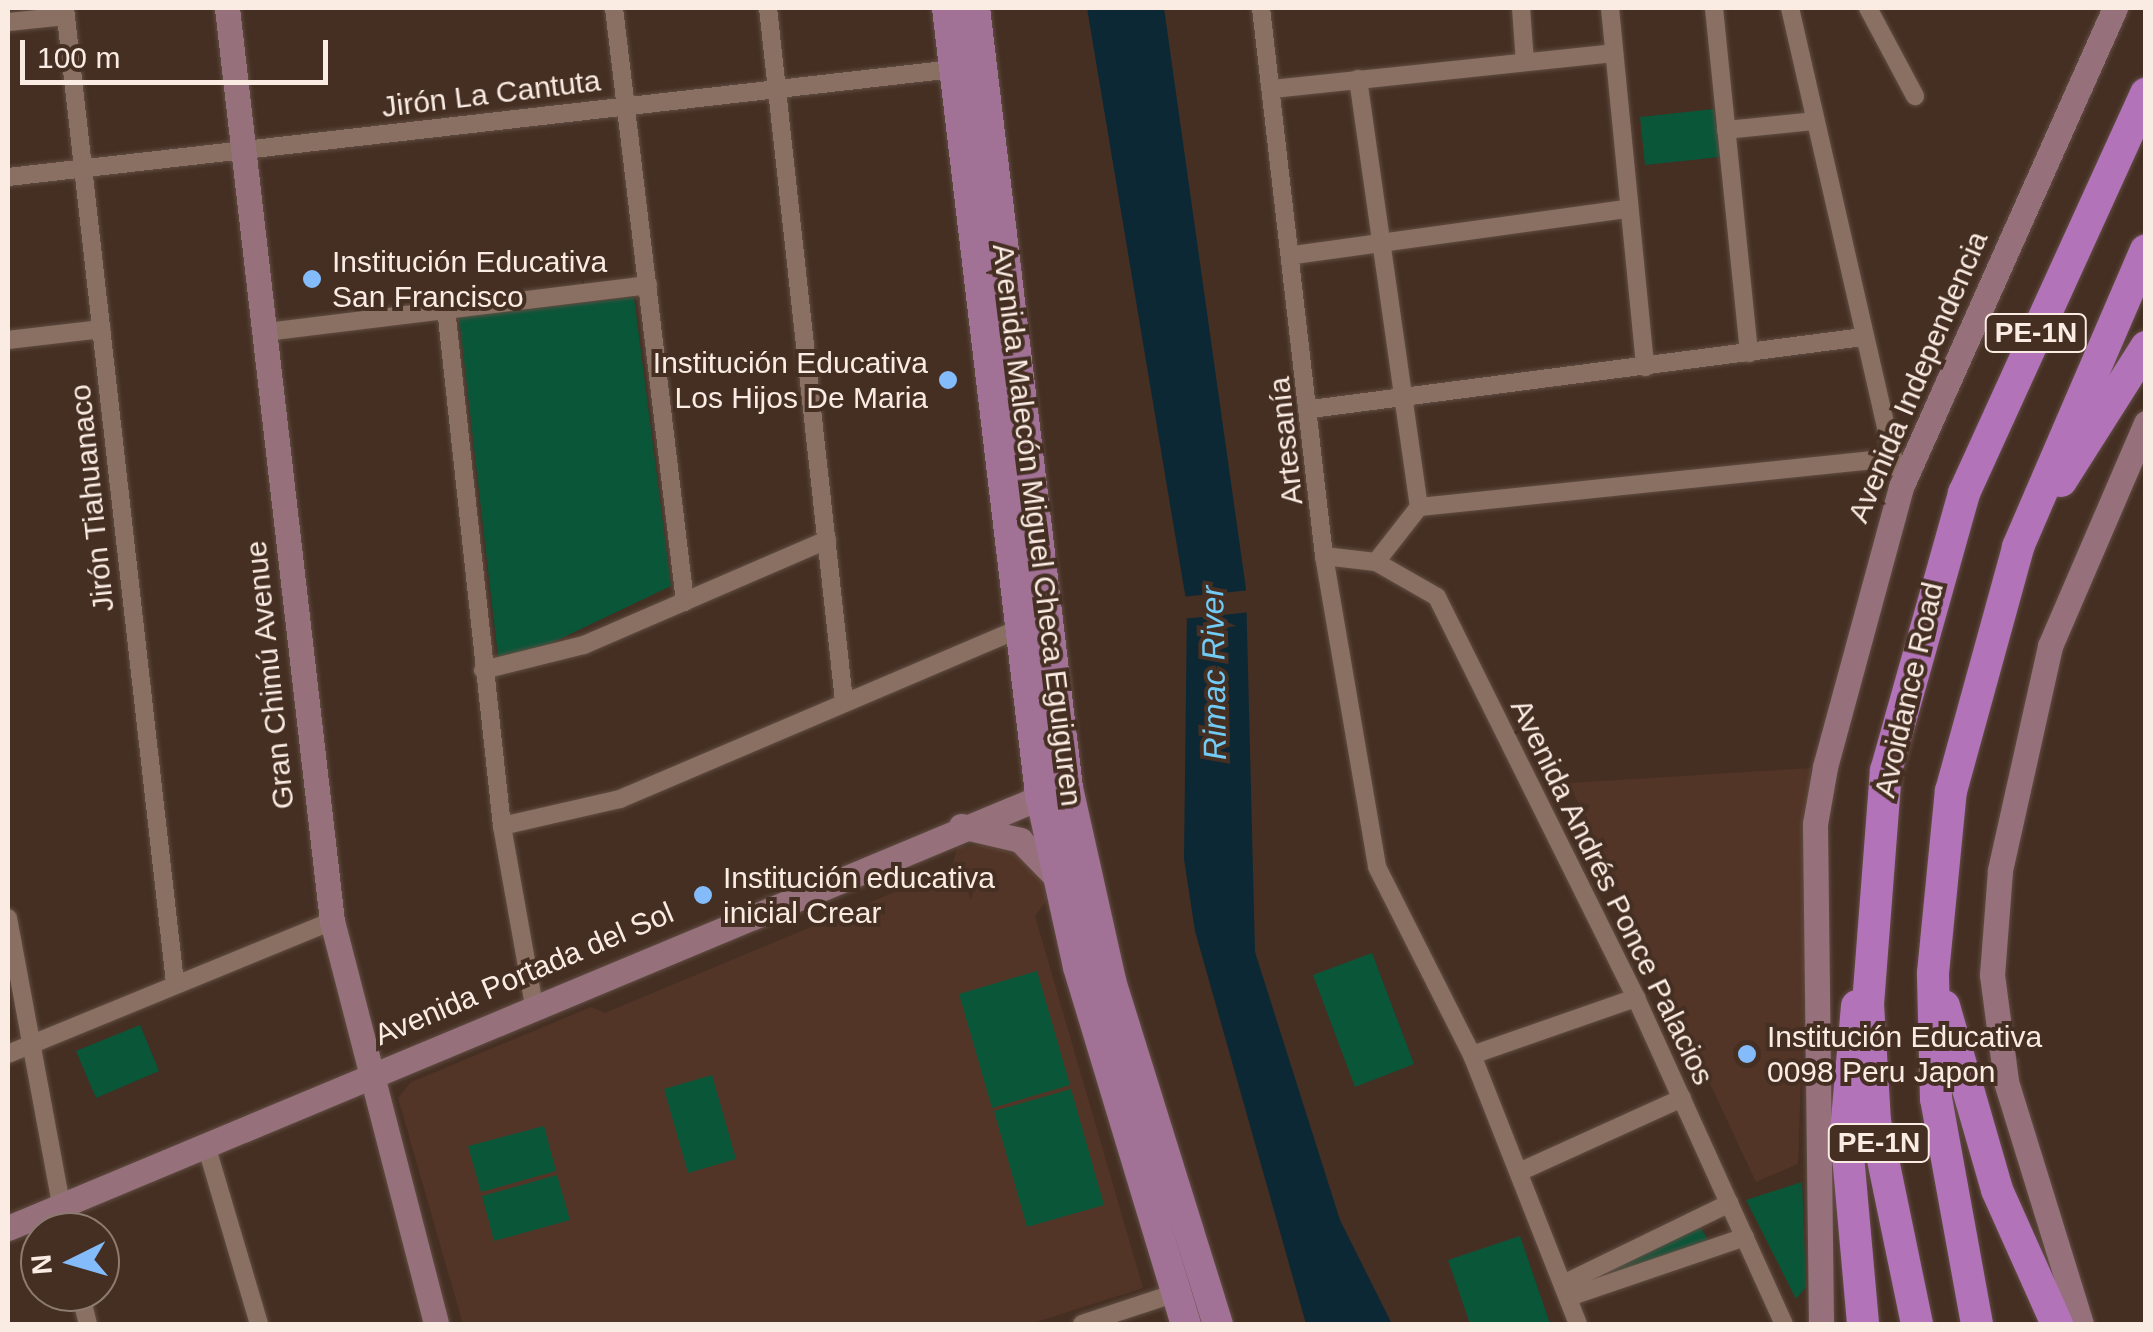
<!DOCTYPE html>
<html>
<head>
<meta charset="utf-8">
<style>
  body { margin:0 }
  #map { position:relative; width:2153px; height:1332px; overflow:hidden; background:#452f23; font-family:Helvetica,sans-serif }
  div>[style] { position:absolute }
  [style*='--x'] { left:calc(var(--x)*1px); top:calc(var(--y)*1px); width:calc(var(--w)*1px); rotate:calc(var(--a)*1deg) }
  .built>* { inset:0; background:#523526 }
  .green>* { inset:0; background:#0a5639 }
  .water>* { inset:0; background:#0c2834 }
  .pier>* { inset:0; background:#452f23 }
  .roads { filter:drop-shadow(0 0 2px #614d43) drop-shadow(0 0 2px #614d43) }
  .street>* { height:18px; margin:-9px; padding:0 9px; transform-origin:9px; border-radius:9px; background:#8a7062 }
  .secondary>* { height:25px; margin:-12.5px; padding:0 12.5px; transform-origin:12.5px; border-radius:12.5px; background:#96717c }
  .primary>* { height:30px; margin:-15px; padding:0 15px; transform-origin:15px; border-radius:15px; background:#a27296 }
  .highway>* { height:32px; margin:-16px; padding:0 16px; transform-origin:16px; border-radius:16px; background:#b273b9 }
  .dots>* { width:28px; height:28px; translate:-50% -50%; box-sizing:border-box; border:5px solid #452f23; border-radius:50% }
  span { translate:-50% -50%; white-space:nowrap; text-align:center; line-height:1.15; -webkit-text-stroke:8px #452f23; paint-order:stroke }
  .shield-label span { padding:2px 8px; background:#452f23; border:2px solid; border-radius:8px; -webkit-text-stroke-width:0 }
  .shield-label { font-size:28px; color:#faebe3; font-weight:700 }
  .street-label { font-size:30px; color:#faebe3 }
  .poi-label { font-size:30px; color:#faebe3 }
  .left { translate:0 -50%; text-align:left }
  .right { translate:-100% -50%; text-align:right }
  .water-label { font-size:32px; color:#71cbf5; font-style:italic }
  .frame { position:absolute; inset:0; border:10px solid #faebe3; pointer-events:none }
  .north { position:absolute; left:20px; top:1212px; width:100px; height:100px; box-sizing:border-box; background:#452f23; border:2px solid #8d7a70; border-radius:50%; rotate:265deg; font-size:28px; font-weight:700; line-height:40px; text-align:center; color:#faebe3 }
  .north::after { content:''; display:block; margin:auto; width:35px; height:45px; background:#84bcfb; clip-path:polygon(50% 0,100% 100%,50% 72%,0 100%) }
  .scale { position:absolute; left:20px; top:40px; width:308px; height:45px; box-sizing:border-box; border:5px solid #faebe3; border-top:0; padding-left:12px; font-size:30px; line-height:35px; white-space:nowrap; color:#faebe3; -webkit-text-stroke:8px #452f23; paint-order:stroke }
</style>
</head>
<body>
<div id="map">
  <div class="built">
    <i style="clip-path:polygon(1811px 768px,1798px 1164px,1756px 1182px,1569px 783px)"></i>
    <i style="clip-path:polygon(1003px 843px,1044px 878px,1050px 896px,1035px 916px,1143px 1288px,1030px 1324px,463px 1324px,398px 1098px,411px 1082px,591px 1007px,605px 1013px,952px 868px,957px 847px)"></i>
  </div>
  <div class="green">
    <i style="clip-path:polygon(1714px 109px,1720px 157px,1645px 165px,1640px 117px)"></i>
    <i style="clip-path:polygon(634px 297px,671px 586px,543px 647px,498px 657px,459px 317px)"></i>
    <i style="clip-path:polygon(1372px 953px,1414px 1064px,1355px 1087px,1313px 975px)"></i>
    <i style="clip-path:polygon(1037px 971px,1070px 1085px,992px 1108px,959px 994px)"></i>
    <i style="clip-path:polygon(140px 1025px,159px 1071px,96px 1098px,76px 1051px)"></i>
    <i style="clip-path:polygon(712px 1075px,736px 1159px,688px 1173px,664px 1089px)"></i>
    <i style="clip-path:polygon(1071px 1089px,1104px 1205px,1027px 1227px,994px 1111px)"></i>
    <i style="clip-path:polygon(544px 1126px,556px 1171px,481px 1192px,468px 1146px)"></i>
    <i style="clip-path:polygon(557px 1175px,570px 1220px,494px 1241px,482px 1196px)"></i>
    <i style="clip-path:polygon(1802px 1182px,1806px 1287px,1796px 1299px,1746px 1200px)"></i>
    <i style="clip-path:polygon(1698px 1224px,1709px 1241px,1590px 1287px,1587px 1280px)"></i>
    <i style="clip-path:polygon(1520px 1236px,1550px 1324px,1470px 1324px,1448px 1260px)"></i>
  </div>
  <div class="water">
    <i style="clip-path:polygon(1087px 8px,1164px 8px,1246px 589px,1255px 952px,1340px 1220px,1392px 1324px,1306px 1324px,1195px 931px,1184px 859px,1187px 606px)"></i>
  </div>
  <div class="pier">
    <i style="clip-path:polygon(1251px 590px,1251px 612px,1182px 619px,1181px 597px)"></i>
  </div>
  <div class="roads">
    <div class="street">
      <i style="--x:65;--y:8;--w:981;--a:83.56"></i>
      <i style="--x:614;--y:8;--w:598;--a:83.18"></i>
      <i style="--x:768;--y:8;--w:697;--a:83.74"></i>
      <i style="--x:1261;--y:8;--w:552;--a:83.44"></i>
      <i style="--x:1324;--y:556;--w:315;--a:80.3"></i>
      <i style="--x:1377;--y:867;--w:211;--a:63.2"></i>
      <i style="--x:1472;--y:1055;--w:289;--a:68.5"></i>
      <i style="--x:1521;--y:8;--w:54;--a:85.8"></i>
      <i style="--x:1610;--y:8;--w:361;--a:84.4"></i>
      <i style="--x:1714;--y:8;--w:347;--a:84.2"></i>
      <i style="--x:1790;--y:8;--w:471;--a:77.1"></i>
      <i style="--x:1868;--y:8;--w:100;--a:61.9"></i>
      <i style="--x:8;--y:22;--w:58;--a:-5.9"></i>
      <i style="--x:1358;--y:79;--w:432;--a:81.9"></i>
      <i style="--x:1272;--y:89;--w:344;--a:-6"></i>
      <i style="--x:1726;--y:130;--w:89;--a:-5.8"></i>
      <i style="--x:8;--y:177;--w:959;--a:-6.52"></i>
      <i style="--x:1294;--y:255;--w:335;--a:-7.9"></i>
      <i style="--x:446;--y:308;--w:521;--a:83.83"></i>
      <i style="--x:502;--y:826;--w:182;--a:79.9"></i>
      <i style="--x:266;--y:332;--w:385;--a:-7"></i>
      <i style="--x:8;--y:340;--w:94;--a:-6.7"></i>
      <i style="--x:1311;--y:409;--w:557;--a:-7.43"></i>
      <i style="--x:1324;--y:556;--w:52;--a:6.6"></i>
      <i style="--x:1376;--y:562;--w:70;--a:29.8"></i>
      <i style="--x:1437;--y:597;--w:448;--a:63.6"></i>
      <i style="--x:1636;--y:998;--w:358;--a:65.6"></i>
      <i style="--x:1376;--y:562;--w:70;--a:-52"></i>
      <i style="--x:1419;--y:507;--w:477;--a:-5.9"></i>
      <i style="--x:483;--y:670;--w:104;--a:-13.9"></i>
      <i style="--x:584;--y:645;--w:265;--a:-23.4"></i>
      <i style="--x:502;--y:826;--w:121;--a:-12.9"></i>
      <i style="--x:620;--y:799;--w:431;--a:-23.1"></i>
      <i style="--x:8;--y:918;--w:319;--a:79.5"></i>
      <i style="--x:8;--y:1054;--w:350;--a:-22.3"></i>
      <i style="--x:1472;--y:1055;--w:174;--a:-19.2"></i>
      <i style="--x:206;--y:1145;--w:187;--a:73.5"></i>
      <i style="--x:1519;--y:1172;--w:179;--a:-24.4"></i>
      <i style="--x:1565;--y:1283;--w:183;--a:-25.9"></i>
      <i style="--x:80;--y:1292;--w:33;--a:76"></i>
      <i style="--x:1569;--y:1297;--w:186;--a:-18.8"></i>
      <i style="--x:1082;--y:1324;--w:99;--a:-18.3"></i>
    </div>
    <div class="secondary">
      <i style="--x:227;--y:8;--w:919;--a:83.44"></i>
      <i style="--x:332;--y:921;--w:416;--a:75.5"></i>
      <i style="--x:961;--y:826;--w:61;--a:13.3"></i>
      <i style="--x:1020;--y:840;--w:52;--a:45.8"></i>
      <i style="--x:8;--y:1228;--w:1135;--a:-22.65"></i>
      <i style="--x:1821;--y:1324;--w:500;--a:-90.69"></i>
      <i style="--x:1815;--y:824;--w:58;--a:-80"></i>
      <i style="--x:1825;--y:767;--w:290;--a:-74.8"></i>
      <i style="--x:1901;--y:487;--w:525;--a:-65.93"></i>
      <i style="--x:2081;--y:1324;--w:254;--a:-107.2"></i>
      <i style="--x:2006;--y:1081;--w:107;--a:-97.5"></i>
      <i style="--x:1992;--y:975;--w:105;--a:-85.6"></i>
      <i style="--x:2000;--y:870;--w:230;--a:-77.4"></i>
      <i style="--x:2050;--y:646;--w:243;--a:-66.7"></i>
    </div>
    <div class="primary">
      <i style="--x:947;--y:8;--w:791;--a:83.25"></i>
      <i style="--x:1040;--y:794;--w:177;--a:77.6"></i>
      <i style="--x:1078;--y:967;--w:373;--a:73.2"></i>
      <i style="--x:975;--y:8;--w:786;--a:83.2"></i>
      <i style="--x:1068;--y:788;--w:198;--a:77.4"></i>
      <i style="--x:1111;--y:981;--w:359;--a:72.7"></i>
    </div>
    <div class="highway">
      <i style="--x:2061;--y:481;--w:159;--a:-57.6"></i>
      <i style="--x:1857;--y:1006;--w:127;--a:95"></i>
      <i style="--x:1846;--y:1133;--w:192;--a:84.9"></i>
      <i style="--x:1944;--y:1006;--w:191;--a:73.9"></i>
      <i style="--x:1997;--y:1190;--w:147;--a:65.9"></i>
      <i style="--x:1917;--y:1324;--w:206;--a:-101.7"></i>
      <i style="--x:1875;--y:1122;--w:118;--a:-93.4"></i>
      <i style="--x:1868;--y:1004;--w:234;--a:-85.6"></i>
      <i style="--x:1886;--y:771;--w:289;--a:-74.3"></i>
      <i style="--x:1964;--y:493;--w:439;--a:-65.5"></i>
      <i style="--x:1977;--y:1324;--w:229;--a:-100.3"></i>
      <i style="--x:1936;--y:1099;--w:126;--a:-91.4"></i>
      <i style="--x:1933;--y:973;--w:183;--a:-84.4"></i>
      <i style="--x:1951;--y:791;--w:253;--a:-74.6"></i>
      <i style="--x:2018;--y:547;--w:323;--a:-66.7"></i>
    </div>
  </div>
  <div class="dots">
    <i style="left:312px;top:279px;background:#84bcfb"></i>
    <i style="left:948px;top:380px;background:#84bcfb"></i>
    <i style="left:703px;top:895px;background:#84bcfb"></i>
    <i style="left:1747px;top:1054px;background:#84bcfb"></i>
  </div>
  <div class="shield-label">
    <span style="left:2036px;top:333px">PE-1N</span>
    <span style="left:1879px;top:1143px">PE-1N</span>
  </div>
  <div class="street-label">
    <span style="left:491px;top:94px;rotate:-7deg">Jirón La Cantuta</span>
    <span style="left:1918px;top:377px;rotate:-67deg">Avenida Independencia</span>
    <span style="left:1286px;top:441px;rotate:-96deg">Artesanía</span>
    <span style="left:92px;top:498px;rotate:-96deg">Jirón Tiahuanaco</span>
    <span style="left:1037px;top:525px;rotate:83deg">Avenida Malecón Miguel Checa Eguiguren</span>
    <span style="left:270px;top:675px;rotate:-96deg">Gran Chimú Avenue</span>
    <span style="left:1909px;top:690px;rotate:-77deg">Avoidance Road</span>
    <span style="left:1612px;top:892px;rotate:64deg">Avenida Andrés Ponce Palacios</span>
    <span style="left:524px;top:974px;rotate:-23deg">Avenida Portada del Sol</span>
  </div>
  <div class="poi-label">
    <span class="left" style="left:332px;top:279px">Institución Educativa<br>San Francisco</span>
    <span class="right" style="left:928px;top:380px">Institución Educativa<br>Los Hijos De Maria</span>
    <span class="left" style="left:723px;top:895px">Institución educativa<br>inicial Crear</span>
    <span class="left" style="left:1767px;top:1054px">Institución Educativa<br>0098 Peru Japon</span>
  </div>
  <div class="water-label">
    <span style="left:1214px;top:673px;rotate:-91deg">Rimac River</span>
  </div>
  <div class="frame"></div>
  <div class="north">N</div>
  <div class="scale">100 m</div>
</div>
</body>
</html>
